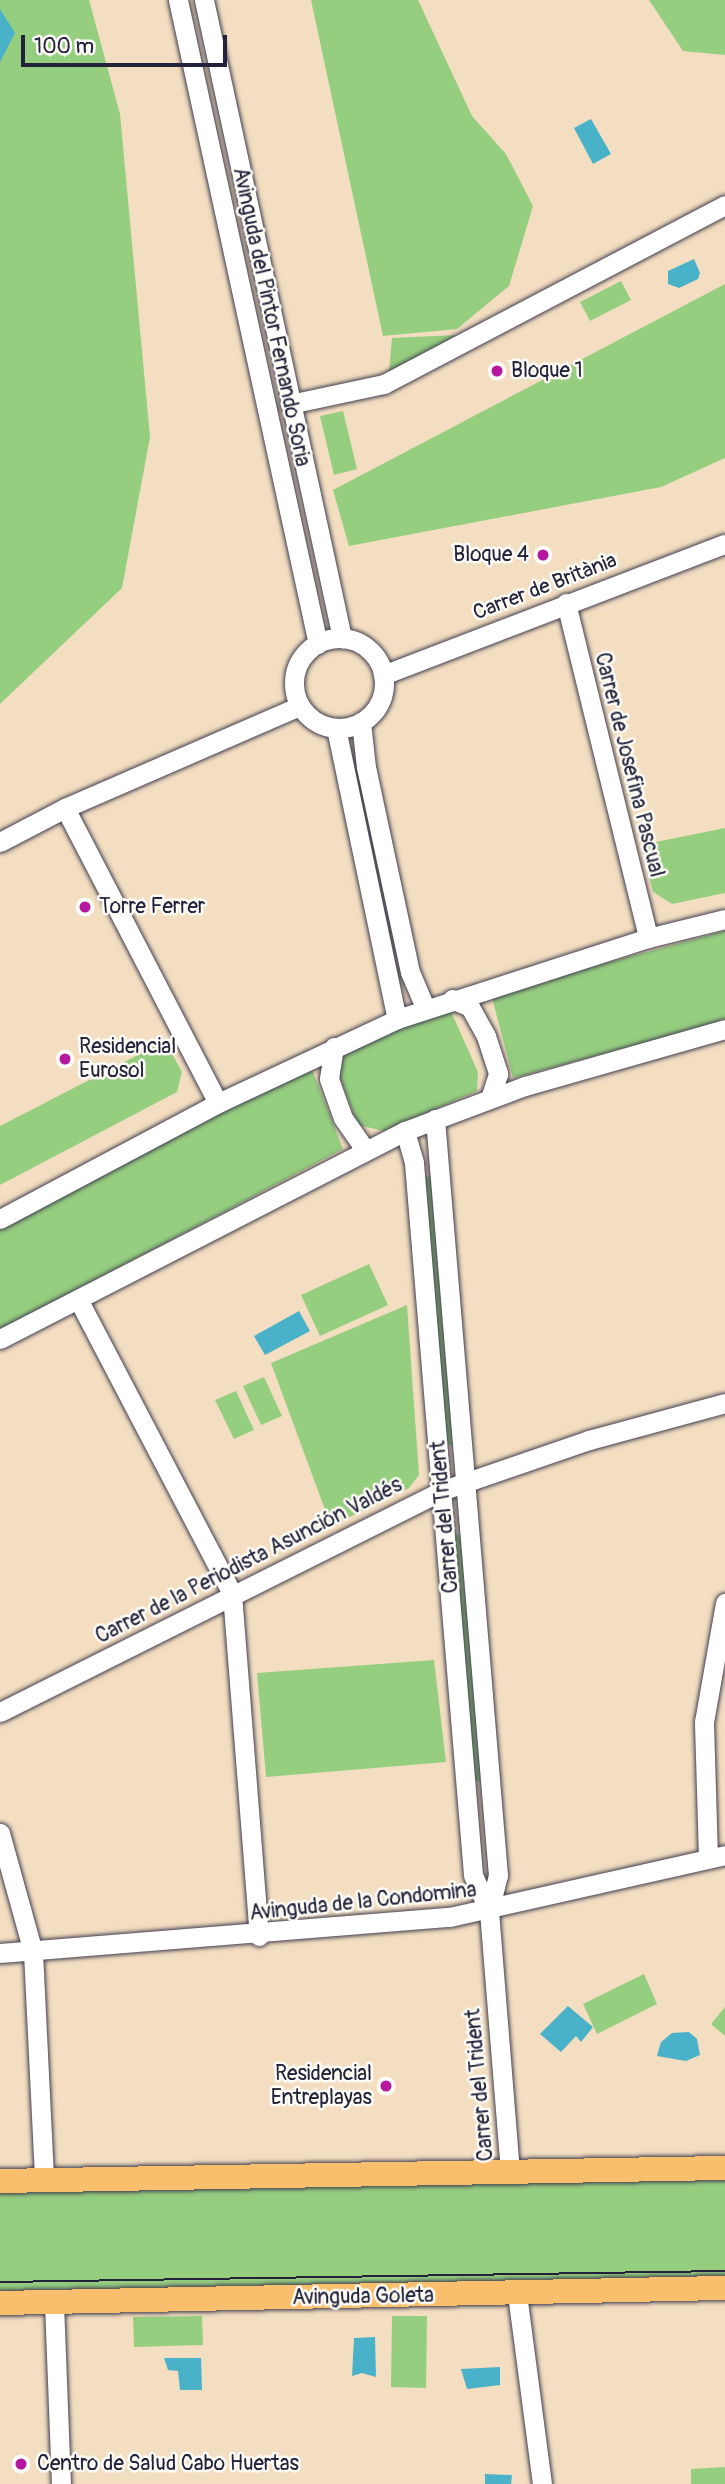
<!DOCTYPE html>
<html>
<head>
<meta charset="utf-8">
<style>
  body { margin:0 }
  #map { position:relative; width:725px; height:2484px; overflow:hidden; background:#f3dec1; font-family:Pangolin,sans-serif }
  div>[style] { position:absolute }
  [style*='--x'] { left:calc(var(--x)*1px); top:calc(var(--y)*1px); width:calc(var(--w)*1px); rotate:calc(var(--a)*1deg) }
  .green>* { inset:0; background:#96ce80 }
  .water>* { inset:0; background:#4ab2c8 }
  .roads { filter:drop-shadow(0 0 2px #413e4f) drop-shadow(0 0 2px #413e4f) }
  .minor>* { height:19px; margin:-9.5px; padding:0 9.5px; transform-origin:9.5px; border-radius:9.5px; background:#fff }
  .minor>.ring { margin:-9.5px; padding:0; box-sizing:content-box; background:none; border:19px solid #fff; border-radius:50% }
  .major>* { height:24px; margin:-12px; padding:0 12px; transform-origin:12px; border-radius:12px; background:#f9bf6c }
  .tram>* { height:2px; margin:-1px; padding:0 1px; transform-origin:1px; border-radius:1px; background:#22223b }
  .dots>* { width:19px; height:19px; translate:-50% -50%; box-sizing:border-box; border:4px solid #fdfcf7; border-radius:50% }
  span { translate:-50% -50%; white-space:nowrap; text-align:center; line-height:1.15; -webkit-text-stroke:5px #fdfcf7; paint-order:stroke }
  .street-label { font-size:21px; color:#22223b }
  .poi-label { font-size:21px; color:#22223b }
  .left { translate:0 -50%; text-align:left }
  .right { translate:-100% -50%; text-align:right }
  .scale { position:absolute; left:21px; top:35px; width:206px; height:32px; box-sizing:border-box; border:4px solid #22223b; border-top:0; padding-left:9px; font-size:21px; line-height:24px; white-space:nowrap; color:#22223b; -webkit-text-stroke:5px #fdfcf7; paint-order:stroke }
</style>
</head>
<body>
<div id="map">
  <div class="green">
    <i style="clip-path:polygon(0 0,89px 0,120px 114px,150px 437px,122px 588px,0 704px)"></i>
    <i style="clip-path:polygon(311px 0,418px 0,472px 116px,506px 154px,533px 206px,509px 286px,457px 329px,383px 336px)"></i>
    <i style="clip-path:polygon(649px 0,725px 0,725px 55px,683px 51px)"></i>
    <i style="clip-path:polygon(621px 281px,631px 300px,590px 321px,580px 302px)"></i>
    <i style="clip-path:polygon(725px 284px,725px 458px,661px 487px,349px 546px,333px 490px)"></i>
    <i style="clip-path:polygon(457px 335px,389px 372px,392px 338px)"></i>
    <i style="clip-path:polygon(343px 411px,357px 469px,334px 475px,320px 416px)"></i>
    <i style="clip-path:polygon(725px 828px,725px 893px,672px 904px,653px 892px,641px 845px)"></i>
    <i style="clip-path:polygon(725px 931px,725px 1021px,513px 1078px,491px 994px)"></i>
    <i style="clip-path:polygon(449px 1007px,478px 1072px,477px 1091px,384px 1131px,358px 1125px,337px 1070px,345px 1050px)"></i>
    <i style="clip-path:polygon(165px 1041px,182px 1072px,177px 1092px,0 1185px,0 1126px)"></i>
    <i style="clip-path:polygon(311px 1067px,343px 1149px,0 1330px,0 1227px)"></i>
    <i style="clip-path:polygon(433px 1176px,455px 1445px,446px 1445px,424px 1177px)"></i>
    <i style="clip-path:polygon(369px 1264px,388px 1305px,320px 1336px,301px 1295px)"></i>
    <i style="clip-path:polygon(407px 1305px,419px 1475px,409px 1488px,331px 1526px,271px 1363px)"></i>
    <i style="clip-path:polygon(264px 1377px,282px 1416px,261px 1425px,243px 1386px)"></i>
    <i style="clip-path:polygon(236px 1391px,254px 1430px,234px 1439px,215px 1400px)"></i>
    <i style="clip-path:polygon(462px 1534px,481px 1783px,473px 1778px,452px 1535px)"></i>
    <i style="clip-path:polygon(434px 1660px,446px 1762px,266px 1777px,257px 1673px)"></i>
    <i style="clip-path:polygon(644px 1974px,657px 2004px,597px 2034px,583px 2004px)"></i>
    <i style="clip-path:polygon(725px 2007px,725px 2036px,711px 2024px)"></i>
    <i style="clip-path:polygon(725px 2175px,725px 2281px,0 2293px,0 2188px)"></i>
    <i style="clip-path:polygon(202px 2316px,203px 2345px,134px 2347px,133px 2317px)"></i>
    <i style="clip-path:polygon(392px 2316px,427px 2316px,426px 2388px,391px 2387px)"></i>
    <i style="clip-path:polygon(725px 2467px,725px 2484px,691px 2484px,691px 2469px)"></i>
  </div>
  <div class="water">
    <i style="clip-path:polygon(0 9px,15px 33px,0 62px)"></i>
    <i style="clip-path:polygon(591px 119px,611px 154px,593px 164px,574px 128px)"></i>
    <i style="clip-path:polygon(694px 259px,700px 273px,698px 279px,679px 288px,668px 284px,668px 271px)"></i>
    <i style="clip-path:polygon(299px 1311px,310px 1331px,265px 1355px,254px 1336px)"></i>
    <i style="clip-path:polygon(568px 2006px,593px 2027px,581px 2042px,576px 2036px,561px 2052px,540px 2034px)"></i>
    <i style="clip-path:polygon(689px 2032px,697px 2039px,700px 2055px,686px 2061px,657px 2056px,661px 2042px,672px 2033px)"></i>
    <i style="clip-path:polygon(375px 2337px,376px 2377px,362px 2373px,352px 2376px,354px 2338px)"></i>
    <i style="clip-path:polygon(164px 2358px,201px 2358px,202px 2390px,180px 2390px,178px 2371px,168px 2370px)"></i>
    <i style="clip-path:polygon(500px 2367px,500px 2385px,467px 2389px,461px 2369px)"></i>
    <i style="clip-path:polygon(485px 2474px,512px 2475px,511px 2484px,485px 2484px)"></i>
  </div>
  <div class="roads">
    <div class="minor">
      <i style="--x:178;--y:0;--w:659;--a:77.74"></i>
      <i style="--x:204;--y:0;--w:653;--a:77.79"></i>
      <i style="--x:290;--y:404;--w:96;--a:-12"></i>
      <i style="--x:384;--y:384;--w:385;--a:-27.7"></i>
      <i style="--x:566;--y:603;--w:345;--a:76.2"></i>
      <i class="ring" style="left:294px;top:638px;width:71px;height:71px"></i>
      <i style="--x:383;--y:675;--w:366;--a:-21"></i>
      <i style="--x:361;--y:722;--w:45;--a:83.7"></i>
      <i style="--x:366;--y:767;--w:210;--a:77.9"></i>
      <i style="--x:410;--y:972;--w:39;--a:67"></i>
      <i style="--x:336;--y:728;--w:297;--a:78.2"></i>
      <i style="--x:65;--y:808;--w:332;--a:62.6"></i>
      <i style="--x:0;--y:842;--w:73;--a:-27.6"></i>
      <i style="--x:65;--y:808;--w:256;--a:-23.5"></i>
      <i style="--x:452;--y:999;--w:20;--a:24"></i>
      <i style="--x:470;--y:1007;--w:33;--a:61"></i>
      <i style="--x:486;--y:1036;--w:40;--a:72"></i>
      <i style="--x:498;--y:1074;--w:25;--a:108"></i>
      <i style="--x:334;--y:1047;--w:32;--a:99"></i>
      <i style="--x:329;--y:1079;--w:41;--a:70.3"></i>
      <i style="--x:343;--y:1118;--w:39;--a:55"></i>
      <i style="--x:435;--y:1119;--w:759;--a:85.24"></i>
      <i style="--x:498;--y:1875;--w:37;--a:104"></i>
      <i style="--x:489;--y:1911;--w:262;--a:85.4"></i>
      <i style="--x:405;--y:1131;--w:33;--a:74"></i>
      <i style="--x:414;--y:1163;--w:714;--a:85.26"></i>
      <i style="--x:473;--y:1875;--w:39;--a:66"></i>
      <i style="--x:0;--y:1219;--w:247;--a:-28"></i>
      <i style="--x:218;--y:1103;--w:198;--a:-25.1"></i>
      <i style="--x:397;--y:1019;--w:264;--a:-17.9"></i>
      <i style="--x:648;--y:938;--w:79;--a:-13.9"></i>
      <i style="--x:78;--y:1299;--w:333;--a:62.4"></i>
      <i style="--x:232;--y:1594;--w:343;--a:85.5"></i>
      <i style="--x:0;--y:1339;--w:455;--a:-27.2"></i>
      <i style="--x:405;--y:1131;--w:128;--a:-20.6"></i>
      <i style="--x:525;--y:1086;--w:208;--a:-15.9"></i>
      <i style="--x:0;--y:1712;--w:493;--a:-26.6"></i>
      <i style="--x:441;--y:1491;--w:157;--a:-19"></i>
      <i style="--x:589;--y:1440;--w:141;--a:-15.2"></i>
      <i style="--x:0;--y:1833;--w:123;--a:74.5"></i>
      <i style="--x:33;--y:1952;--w:228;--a:87.2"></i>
      <i style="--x:708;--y:1858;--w:136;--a:-91.7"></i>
      <i style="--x:704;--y:1722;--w:121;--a:-80"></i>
      <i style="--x:0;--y:1953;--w:451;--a:-4.6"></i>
      <i style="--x:450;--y:1917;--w:282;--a:-12.7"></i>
      <i style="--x:517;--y:2294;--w:192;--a:82.5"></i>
      <i style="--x:54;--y:2303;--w:181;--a:87.8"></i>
    </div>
    <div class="major">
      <i style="--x:0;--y:2181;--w:725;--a:-1.03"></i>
      <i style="--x:0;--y:2303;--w:725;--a:-1.19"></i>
    </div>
  </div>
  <div class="tram">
    <i style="--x:0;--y:2282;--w:725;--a:-0.87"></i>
  </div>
  <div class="dots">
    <i style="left:497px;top:371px;background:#b5179e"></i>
    <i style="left:543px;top:555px;background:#b5179e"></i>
    <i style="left:85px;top:907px;background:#b5179e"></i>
    <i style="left:65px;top:1059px;background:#b5179e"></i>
    <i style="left:386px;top:2086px;background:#b5179e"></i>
    <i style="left:21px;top:2464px;background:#b5179e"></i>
  </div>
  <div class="street-label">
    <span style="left:271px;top:317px;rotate:78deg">Avinguda del Pintor Fernando Soria</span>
    <span style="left:545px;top:587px;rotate:-21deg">Carrer de Britània</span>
    <span style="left:629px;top:765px;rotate:76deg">Carrer de Josefina Pascual</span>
    <span style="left:445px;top:1517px;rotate:-95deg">Carrer del Trident</span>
    <span style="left:249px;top:1561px;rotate:-27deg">Carrer de la Periodista Asunción Valdés</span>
    <span style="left:363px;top:1902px;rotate:-6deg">Avinguda de la Condomina</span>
    <span style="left:480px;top:2085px;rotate:-95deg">Carrer del Trident</span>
    <span style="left:363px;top:2297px;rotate:-1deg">Avinguda Goleta</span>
  </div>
  <div class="poi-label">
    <span class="left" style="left:511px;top:371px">Bloque 1</span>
    <span class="right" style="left:529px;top:555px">Bloque 4</span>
    <span class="left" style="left:99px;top:907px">Torre Ferrer</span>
    <span class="left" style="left:79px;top:1059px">Residencial<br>Eurosol</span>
    <span class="right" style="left:372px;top:2086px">Residencial<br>Entreplayas</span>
    <span class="left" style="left:37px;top:2464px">Centro de Salud Cabo Huertas</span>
  </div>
  <div class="scale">100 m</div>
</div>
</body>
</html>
